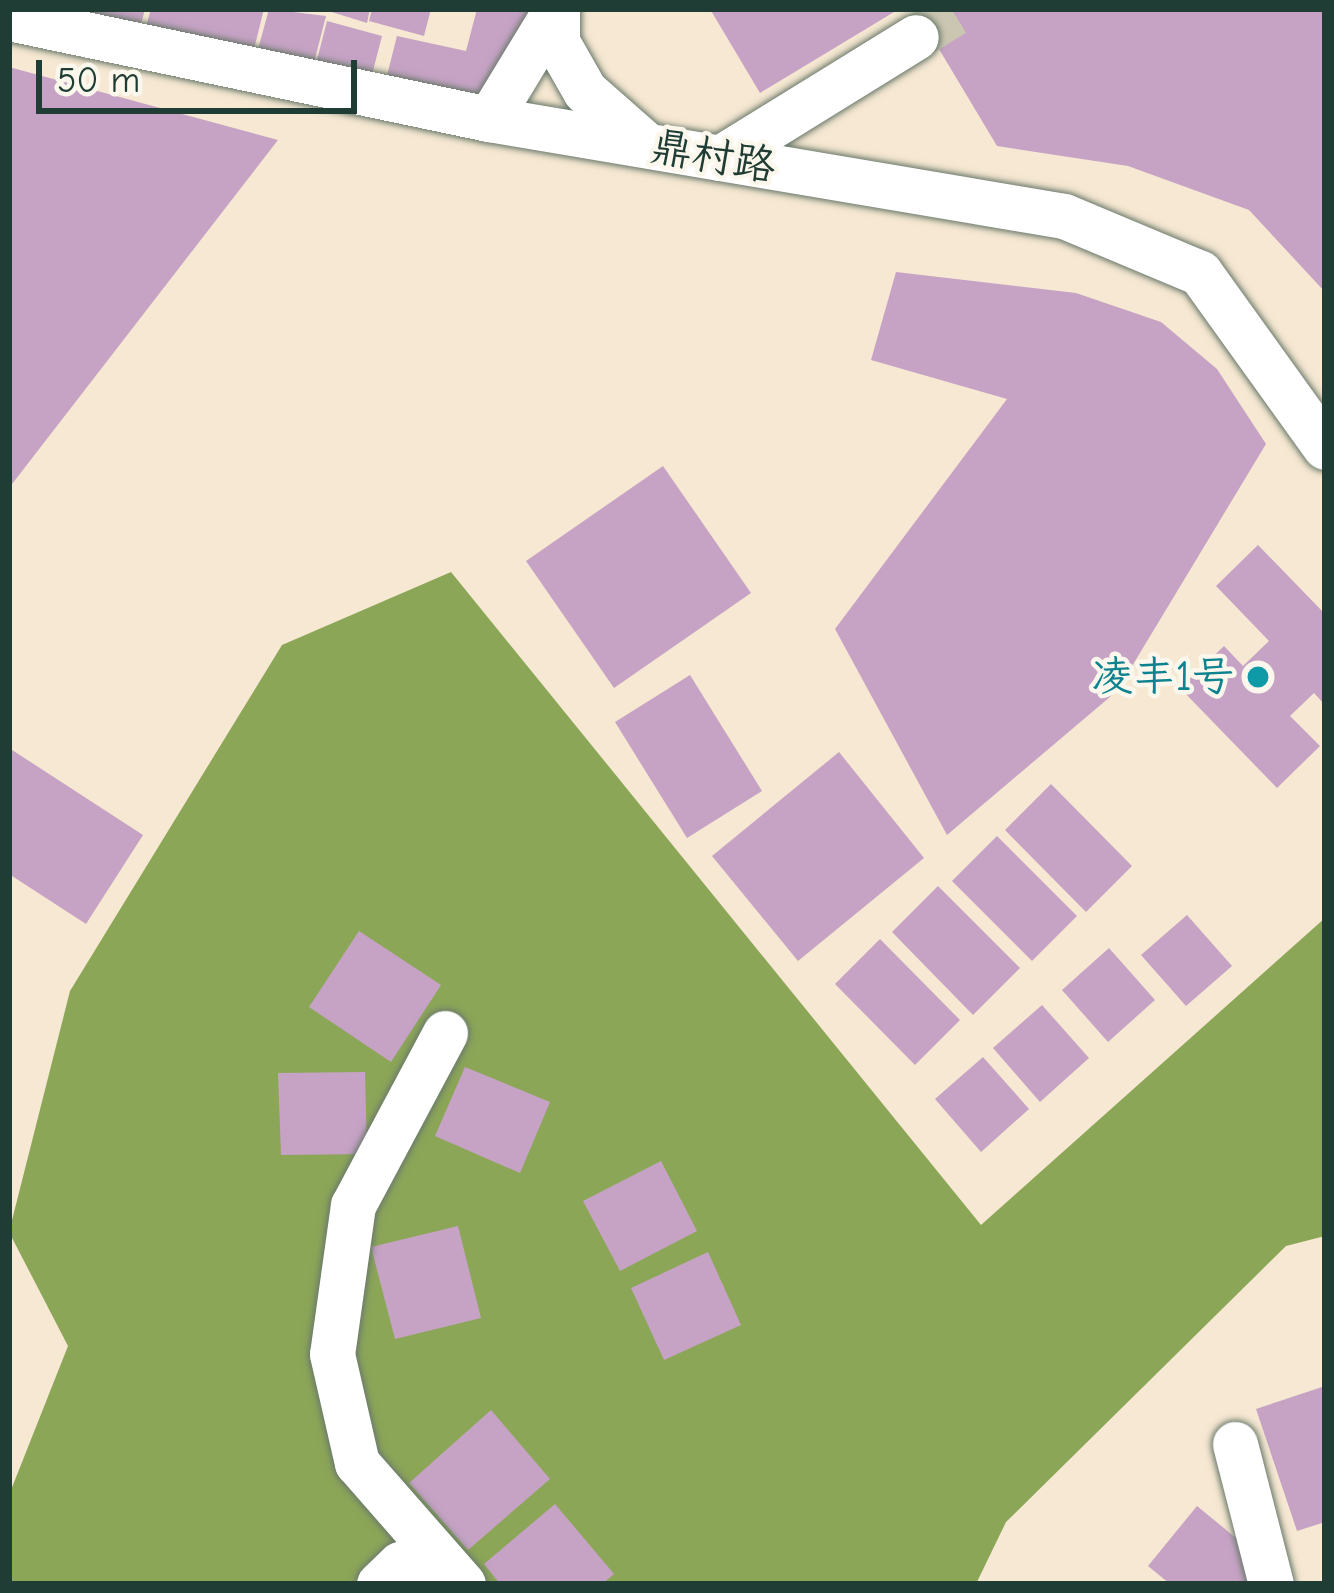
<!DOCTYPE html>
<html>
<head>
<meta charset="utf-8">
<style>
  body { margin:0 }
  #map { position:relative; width:1334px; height:1593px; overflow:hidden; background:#f6e8d2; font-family:"Comic Neue","LXGW WenKai TC",sans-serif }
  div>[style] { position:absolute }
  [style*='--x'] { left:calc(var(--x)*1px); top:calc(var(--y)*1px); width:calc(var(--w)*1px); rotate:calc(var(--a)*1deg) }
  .forest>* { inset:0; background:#8ca658 }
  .building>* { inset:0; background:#c6a3c5 }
  .minor-tunnel>* { height:45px; margin-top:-22.5px; transform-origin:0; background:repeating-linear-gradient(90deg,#cbc6b2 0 45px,transparent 0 67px) }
  .roads { filter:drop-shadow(0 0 3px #6a796b) drop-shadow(0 0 3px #6a796b) }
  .minor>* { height:45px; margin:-22.5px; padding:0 22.5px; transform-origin:22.5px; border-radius:22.5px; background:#fff }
  .dots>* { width:33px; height:33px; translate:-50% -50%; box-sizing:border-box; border:6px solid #fbf7ec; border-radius:50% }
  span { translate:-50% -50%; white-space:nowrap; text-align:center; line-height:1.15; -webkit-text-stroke:9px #fbf7ec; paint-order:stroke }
  .street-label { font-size:42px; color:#1f3d34 }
  .culture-label { font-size:42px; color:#0d838f }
  .right { translate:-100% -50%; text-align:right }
  .frame { position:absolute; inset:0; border:12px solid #1f3d34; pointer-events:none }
  .scale { position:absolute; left:36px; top:60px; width:321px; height:54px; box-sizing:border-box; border:6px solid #1f3d34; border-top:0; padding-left:15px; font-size:36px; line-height:42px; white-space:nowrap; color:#1f3d34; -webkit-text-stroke:9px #fbf7ec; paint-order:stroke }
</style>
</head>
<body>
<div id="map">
  <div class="forest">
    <i style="clip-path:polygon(451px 572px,981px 1225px,1325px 918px,1325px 1236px,1286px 1246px,1006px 1522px,976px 1584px,9px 1584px,9px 1495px,68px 1346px,9px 1232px,70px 991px,282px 645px)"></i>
  </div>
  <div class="building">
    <i style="clip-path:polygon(86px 9px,145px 9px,134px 50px,79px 35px)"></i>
    <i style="clip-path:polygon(151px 9px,264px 9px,249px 69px,141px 44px)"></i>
    <i style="clip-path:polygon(269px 9px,326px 16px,310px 78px,254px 64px)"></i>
    <i style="clip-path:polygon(322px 9px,370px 9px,367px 23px)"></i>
    <i style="clip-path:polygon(372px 9px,431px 9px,424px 36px,369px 21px)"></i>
    <i style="clip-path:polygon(477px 9px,536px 9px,481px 122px,381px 99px,397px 36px,466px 51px)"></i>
    <i style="clip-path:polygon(710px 9px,899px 9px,760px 93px)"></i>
    <i style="clip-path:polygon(915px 9px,1325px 9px,1325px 292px,1249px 210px,1128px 166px,997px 146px)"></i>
    <i style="clip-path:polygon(327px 21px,382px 36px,366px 98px,311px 83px)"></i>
    <i style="clip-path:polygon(9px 67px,278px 140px,9px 488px)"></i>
    <i style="clip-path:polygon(896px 272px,1076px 293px,1161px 322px,1217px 369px,1266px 444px,1117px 691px,947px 835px,835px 629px,1007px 399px,871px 360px)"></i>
    <i style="clip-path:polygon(663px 466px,751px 593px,614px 688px,526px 561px)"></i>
    <i style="clip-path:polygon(1258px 545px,1325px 614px,1325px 705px,1314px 693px,1290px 716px,1320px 746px,1277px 788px,1180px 688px,1224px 646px,1243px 666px,1269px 641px,1216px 586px)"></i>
    <i style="clip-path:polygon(690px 675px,762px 791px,687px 838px,615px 722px)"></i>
    <i style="clip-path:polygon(9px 748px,143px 835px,86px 924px,9px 874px)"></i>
    <i style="clip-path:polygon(839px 752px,924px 858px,798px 961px,712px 856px)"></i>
    <i style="clip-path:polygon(1051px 784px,1132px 866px,1086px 912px,1005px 830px)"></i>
    <i style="clip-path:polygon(997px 836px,1077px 916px,1032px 961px,952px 881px)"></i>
    <i style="clip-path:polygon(938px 886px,1020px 968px,973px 1015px,892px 932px)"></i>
    <i style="clip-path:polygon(1187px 915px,1232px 966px,1186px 1006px,1141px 955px)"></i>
    <i style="clip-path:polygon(359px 931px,441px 985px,391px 1062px,309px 1007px)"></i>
    <i style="clip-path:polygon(880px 939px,960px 1020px,915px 1065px,835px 984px)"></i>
    <i style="clip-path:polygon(1109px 948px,1155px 1000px,1108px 1042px,1062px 990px)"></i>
    <i style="clip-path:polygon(1042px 1005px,1089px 1058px,1040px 1102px,993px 1048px)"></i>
    <i style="clip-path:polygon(983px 1057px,1029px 1109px,981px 1152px,935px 1099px)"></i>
    <i style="clip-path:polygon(465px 1067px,550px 1102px,520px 1173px,435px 1136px)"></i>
    <i style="clip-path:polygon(365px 1072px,367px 1154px,281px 1155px,278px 1073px)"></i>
    <i style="clip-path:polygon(661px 1161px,697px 1231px,620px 1271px,583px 1201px)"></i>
    <i style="clip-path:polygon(458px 1226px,481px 1318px,395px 1339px,371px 1247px)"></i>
    <i style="clip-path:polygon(708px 1252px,741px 1325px,664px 1360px,631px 1288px)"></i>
    <i style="clip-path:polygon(1325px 1386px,1325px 1522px,1297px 1531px,1256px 1409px)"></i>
    <i style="clip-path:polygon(491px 1410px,550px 1479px,468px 1550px,409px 1483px)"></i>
    <i style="clip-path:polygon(555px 1504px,614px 1574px,602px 1584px,500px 1584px,484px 1564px)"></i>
    <i style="clip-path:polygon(1197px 1506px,1269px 1565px,1254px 1584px,1170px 1584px,1148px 1566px)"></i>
  </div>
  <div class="minor-tunnel">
    <i style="--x:916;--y:37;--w:53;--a:-31.9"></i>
  </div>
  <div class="roads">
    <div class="minor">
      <i style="--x:557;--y:9;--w:33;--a:90"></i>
      <i style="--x:557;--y:42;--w:56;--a:60.3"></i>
      <i style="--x:585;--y:91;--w:76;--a:41.3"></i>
      <i style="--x:9;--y:18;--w:491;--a:11.9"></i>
      <i style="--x:489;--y:119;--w:583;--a:9.58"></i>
      <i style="--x:1064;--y:216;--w:147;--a:22.7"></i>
      <i style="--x:1200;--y:273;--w:214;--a:54.3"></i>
      <i style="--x:489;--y:119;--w:129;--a:-58.7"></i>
      <i style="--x:720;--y:158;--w:230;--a:-31.7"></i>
      <i style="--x:445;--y:1033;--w:195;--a:118.1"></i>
      <i style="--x:353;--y:1205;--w:150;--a:98"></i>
      <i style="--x:332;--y:1354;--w:112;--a:77.1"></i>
      <i style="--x:357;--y:1463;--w:161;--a:48.8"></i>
      <i style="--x:1235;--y:1444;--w:145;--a:75.6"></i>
      <i style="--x:379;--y:1584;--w:29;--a:-44"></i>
      <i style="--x:400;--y:1564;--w:48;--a:5.9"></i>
    </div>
  </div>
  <div class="dots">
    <i style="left:1258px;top:677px;background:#0f9aa8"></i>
  </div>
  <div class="street-label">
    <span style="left:713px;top:157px;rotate:10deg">鼎村路</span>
  </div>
  <div class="culture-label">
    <span class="right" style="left:1234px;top:677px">凌丰1号</span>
  </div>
  <div class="frame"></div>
  <div class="scale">50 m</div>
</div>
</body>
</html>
